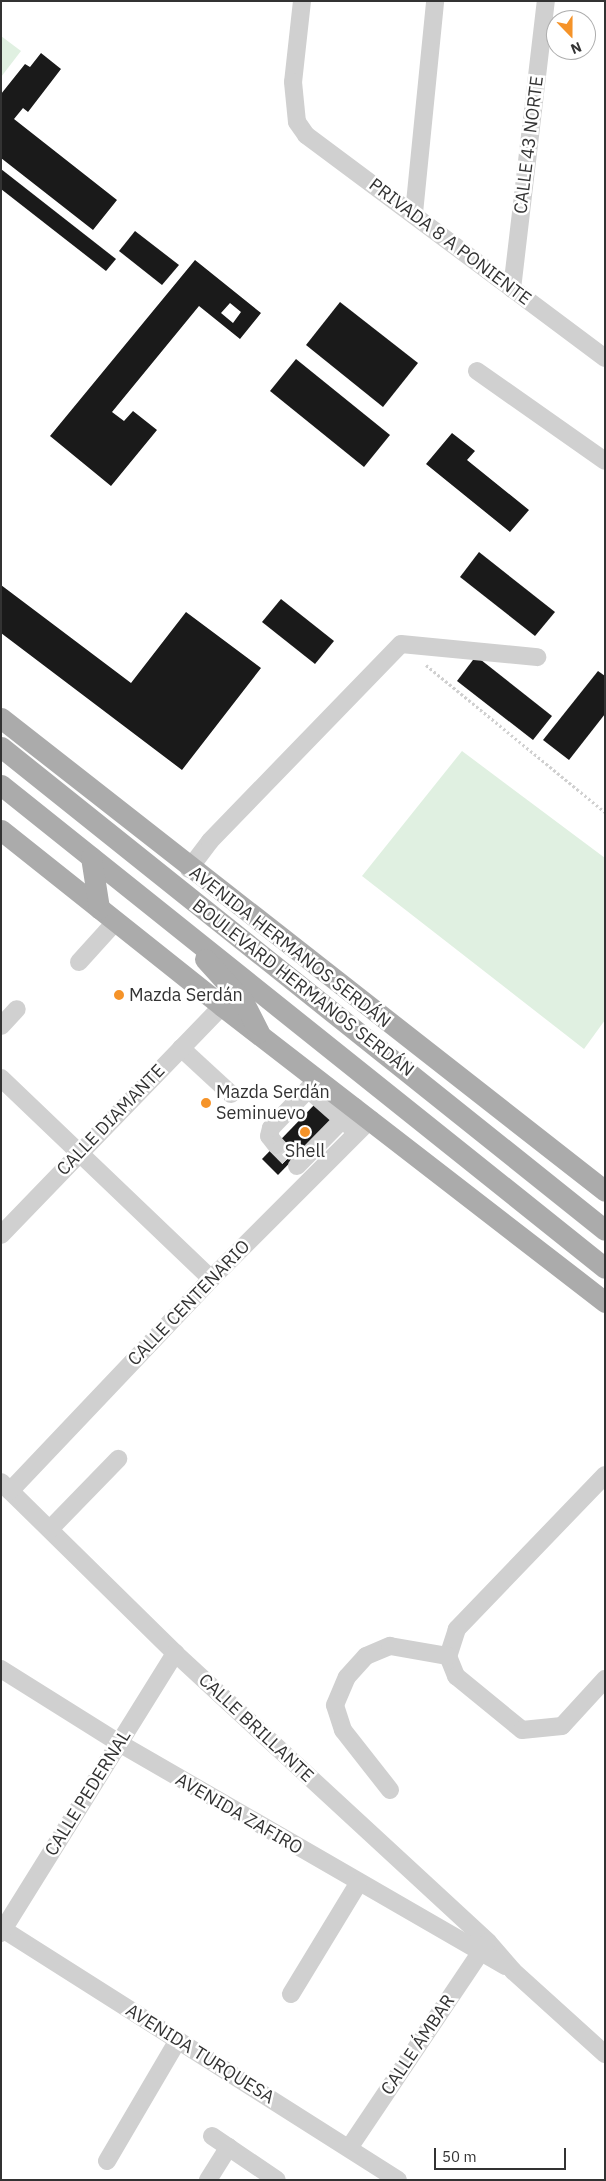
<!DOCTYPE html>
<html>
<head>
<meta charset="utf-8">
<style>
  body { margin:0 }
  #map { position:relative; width:606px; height:2181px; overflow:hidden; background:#fff; font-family:"IBM Plex Sans",sans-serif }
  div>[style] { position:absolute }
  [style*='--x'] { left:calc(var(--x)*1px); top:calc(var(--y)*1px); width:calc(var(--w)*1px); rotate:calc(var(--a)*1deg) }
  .green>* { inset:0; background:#e0f0e1 }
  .building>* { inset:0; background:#1a1a1a }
  .minor-tunnel>* { height:18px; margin-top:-9px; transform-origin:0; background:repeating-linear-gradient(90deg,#d6d6d6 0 18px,transparent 0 27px) }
  .path>* { height:3px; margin-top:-1.5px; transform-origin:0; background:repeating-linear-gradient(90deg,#d0d0d0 0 2.5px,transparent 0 5px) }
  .minor>* { height:18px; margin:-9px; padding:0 9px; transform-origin:9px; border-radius:9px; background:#d0d0d0 }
  .major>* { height:21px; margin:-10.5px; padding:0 10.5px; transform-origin:10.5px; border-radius:10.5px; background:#ababab }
  .dots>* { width:14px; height:14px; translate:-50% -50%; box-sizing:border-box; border:2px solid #fff; border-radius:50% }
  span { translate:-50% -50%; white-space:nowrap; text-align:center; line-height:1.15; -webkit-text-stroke:5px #fff; paint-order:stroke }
  .street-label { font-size:18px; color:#333 }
  .poi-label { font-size:18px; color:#333 }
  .left { translate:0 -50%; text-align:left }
  .frame { position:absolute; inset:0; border:2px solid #333; pointer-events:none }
  .north { position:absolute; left:546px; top:10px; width:50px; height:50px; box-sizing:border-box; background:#fff; border:1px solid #adadad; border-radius:50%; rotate:158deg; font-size:14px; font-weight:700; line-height:20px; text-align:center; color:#333 }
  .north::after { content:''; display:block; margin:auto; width:18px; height:22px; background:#f59329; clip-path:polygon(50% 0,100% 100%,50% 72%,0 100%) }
  .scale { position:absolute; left:434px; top:2148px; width:132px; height:22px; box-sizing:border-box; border:2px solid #333; border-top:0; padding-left:6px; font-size:15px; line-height:18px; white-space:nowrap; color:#333; -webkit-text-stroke:4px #fff; paint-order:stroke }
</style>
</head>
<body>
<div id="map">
  <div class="green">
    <i style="clip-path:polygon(1px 36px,21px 51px,1px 77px)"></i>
    <i style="clip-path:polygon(462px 751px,605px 858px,605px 1020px,584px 1049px,362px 876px)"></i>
  </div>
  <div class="building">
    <i style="clip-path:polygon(41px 53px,61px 69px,28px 112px,23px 108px,14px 119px,117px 200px,93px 230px,1px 158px,1px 94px,25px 64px,30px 67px)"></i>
    <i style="clip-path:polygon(1px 169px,116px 259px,106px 271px,1px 189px)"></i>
    <i style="clip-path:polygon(135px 231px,179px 265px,162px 285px,119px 251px)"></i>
    <i style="clip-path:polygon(evenodd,195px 260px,261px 313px,240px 339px,199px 306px,112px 412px,124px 421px,133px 411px,157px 430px,111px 486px,50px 436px,195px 260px,230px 303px,241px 312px,233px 323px,221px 313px,230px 303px)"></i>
    <i style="clip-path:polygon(340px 302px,418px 363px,383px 407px,306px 345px)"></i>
    <i style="clip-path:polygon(296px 359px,390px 435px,364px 467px,270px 391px)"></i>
    <i style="clip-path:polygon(452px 433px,475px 451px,467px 460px,529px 510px,510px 532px,426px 464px)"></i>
    <i style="clip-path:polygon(479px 552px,555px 612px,535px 636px,460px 577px)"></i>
    <i style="clip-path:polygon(1px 585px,131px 683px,186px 612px,261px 668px,182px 770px,1px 633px)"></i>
    <i style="clip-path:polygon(281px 599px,334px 641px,315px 664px,262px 622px)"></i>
    <i style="clip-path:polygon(476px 656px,552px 716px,533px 740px,457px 681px)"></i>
    <i style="clip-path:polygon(598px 671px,605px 676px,605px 714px,569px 760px,543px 740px)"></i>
    <i style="clip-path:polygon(317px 1102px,333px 1118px,278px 1175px,262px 1159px)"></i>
  </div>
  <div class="minor-tunnel">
    <i style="--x:276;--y:1145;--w:23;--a:45"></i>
  </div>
  <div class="path">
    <i style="--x:426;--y:665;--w:232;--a:39.4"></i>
  </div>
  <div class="minor">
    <i style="--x:302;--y:1;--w:81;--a:96.3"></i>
    <i style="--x:293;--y:82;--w:40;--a:84.3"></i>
    <i style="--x:297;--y:122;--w:16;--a:55"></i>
    <i style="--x:306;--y:135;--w:373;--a:36.7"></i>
    <i style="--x:414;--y:213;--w:213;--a:-84.3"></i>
    <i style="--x:512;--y:289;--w:290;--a:-83.3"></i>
    <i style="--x:477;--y:371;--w:156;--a:35.1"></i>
    <i style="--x:189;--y:869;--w:35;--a:-53"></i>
    <i style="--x:210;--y:841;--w:274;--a:-45.9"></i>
    <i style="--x:401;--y:644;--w:137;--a:5.5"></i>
    <i style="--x:79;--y:962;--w:55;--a:-47.9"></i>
    <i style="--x:1;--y:1026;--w:23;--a:-47"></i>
    <i style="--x:181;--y:1048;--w:68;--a:42.6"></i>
    <i style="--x:1;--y:1078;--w:291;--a:43.7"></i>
    <i style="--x:308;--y:1089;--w:57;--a:41.5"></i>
    <i style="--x:276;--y:1145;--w:11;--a:-128"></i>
    <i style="--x:269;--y:1136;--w:8;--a:-76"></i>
    <i style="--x:271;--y:1128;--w:68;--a:-46.2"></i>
    <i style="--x:297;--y:1166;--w:83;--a:-45.5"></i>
    <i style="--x:1;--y:1235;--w:318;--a:-46"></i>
    <i style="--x:605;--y:1475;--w:214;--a:133.9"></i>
    <i style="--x:457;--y:1629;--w:28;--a:108"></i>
    <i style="--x:448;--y:1656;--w:22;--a:68"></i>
    <i style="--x:456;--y:1676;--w:85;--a:39.3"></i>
    <i style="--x:522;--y:1730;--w:40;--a:-5.7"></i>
    <i style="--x:562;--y:1726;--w:64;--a:-47.5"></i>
    <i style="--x:1;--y:1482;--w:244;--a:44.5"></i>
    <i style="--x:175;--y:1653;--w:426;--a:42.7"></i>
    <i style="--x:488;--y:1942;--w:38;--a:49"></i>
    <i style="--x:513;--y:1971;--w:124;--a:42.1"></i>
    <i style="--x:10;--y:1491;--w:292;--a:-46.5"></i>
    <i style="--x:211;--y:1279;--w:226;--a:-45"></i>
    <i style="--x:50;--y:1529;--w:98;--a:-45.8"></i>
    <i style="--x:1;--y:1669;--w:139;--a:32.1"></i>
    <i style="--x:119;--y:1743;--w:446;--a:30"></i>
    <i style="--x:390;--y:1790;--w:76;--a:-128.1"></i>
    <i style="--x:343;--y:1730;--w:26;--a:-108"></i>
    <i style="--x:335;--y:1705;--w:30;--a:-67"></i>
    <i style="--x:347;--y:1677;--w:28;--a:-48"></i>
    <i style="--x:366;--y:1656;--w:26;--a:-23"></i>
    <i style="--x:390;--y:1646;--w:59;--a:9.8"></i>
    <i style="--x:1;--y:1928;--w:470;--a:32.4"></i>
    <i style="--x:1;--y:1933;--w:330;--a:-58.1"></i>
    <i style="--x:291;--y:1994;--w:129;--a:-58.7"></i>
    <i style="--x:212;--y:2136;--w:78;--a:34.1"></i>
    <i style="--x:349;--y:2148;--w:246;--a:-56.1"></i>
    <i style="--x:107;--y:2161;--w:140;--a:-59.6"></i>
    <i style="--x:208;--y:2180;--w:39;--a:-58"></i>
  </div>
  <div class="major">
    <i style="--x:1;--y:718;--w:767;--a:38.06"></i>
    <i style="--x:1;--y:747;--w:773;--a:38.65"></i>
    <i style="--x:1;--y:785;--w:773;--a:38.65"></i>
    <i style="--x:1;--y:830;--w:283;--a:38.5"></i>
    <i style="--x:222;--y:1006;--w:484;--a:37.7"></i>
    <i style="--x:91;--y:857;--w:52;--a:81.1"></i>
    <i style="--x:205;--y:959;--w:57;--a:47.9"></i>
    <i style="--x:243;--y:1001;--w:35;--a:63"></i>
  </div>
  <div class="dots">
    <i style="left:119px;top:995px;background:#f59329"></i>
    <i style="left:206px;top:1103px;background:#f59329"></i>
    <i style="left:305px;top:1132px;background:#f59329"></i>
  </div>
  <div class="street-label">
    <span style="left:529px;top:145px;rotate:-83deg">CALLE 43 NORTE</span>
    <span style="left:450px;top:242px;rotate:37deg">PRIVADA 8 A PONIENTE</span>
    <span style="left:290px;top:947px;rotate:38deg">AVENIDA HERMANOS SERDÁN</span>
    <span style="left:303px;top:988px;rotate:38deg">BOULEVARD HERMANOS SERDÁN</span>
    <span style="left:111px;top:1120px;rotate:-46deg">CALLE DIAMANTE</span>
    <span style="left:189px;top:1303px;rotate:-46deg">CALLE CENTENARIO</span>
    <span style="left:256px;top:1728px;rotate:43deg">CALLE BRILLANTE</span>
    <span style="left:88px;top:1793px;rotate:-58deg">CALLE PEDERNAL</span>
    <span style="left:239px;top:1814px;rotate:30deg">AVENIDA ZAFIRO</span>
    <span style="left:418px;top:2045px;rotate:-56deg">CALLE ÁMBAR</span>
    <span style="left:200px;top:2054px;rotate:32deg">AVENIDA TURQUESA</span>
  </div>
  <div class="poi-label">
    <span class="left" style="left:129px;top:995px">Mazda Serdán</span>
    <span class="left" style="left:216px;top:1103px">Mazda Serdán<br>Seminuevo</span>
    <span style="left:305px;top:1151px">Shell</span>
  </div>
  <div class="frame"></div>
  <div class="north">N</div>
  <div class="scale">50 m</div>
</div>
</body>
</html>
